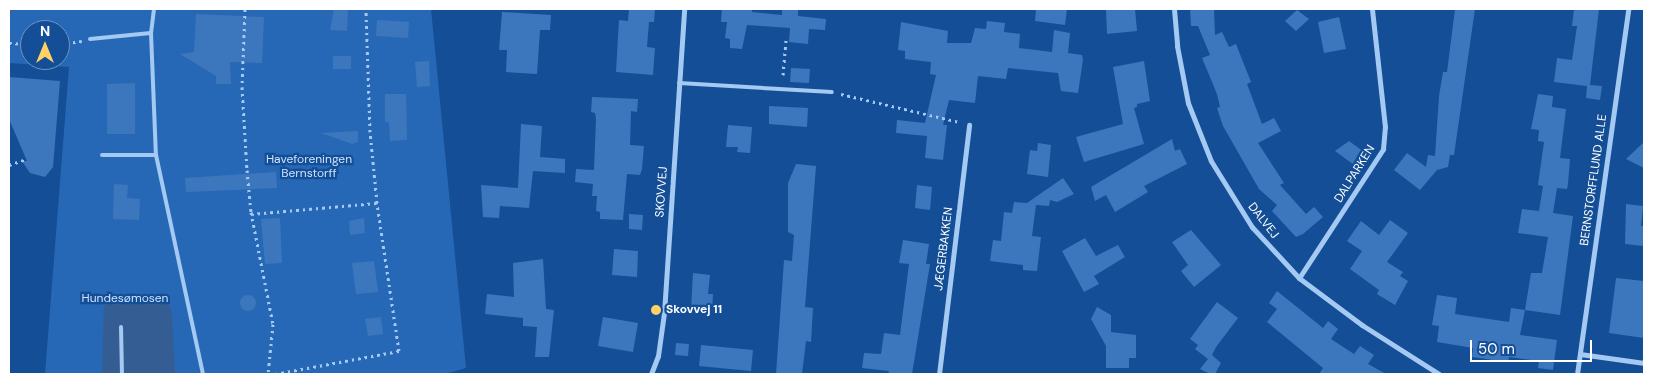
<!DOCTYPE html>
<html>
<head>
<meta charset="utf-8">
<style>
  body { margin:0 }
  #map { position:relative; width:1653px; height:383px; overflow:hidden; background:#134e96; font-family:"DM Sans",sans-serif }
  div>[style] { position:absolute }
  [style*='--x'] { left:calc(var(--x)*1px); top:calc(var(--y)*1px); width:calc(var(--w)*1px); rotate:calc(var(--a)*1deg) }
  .green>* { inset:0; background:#2668b5 }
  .water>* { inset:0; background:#345e93 }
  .building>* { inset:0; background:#3c77be }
  .round { border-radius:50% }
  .path>* { height:3px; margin-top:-1.5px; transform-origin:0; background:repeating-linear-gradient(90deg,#a4c9f2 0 2.5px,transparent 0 6.5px) }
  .lane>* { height:4px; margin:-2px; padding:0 2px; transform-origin:2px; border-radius:2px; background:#a4c9f2 }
  .street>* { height:5px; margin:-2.5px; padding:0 2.5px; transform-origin:2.5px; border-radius:2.5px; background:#a4c9f2 }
  .dots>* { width:14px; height:14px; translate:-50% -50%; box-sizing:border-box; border:2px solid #134e96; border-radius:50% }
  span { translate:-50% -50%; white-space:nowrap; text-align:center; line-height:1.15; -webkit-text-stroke:4.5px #134e96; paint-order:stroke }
  .park-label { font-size:12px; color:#cce3fd }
  .street-label { font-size:12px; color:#fff }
  .poi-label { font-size:12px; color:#fff; font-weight:700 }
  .left { translate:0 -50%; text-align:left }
  .frame { position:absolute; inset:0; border:10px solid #fff; pointer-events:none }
  .north { position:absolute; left:20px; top:20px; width:50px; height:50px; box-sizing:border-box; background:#134e96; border:1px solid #7195c0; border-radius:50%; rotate:0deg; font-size:14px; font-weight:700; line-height:20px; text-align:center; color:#fff }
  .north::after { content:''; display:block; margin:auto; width:18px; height:22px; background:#ffd166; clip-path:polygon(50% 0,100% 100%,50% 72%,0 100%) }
  .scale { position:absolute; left:1470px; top:340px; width:122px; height:22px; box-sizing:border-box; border:2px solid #fff; border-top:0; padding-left:6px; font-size:15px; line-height:18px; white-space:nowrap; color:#fff; -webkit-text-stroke:4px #134e96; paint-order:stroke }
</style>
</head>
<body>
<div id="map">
  <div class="green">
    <i style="clip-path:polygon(evenodd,9px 9px,431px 9px,466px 368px,445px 374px,45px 374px,69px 67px,9px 63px,9px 9px,30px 30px,60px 30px,60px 60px,30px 60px,30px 30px)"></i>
  </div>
  <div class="water">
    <i style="clip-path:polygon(158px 299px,167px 302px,172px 312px,175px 374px,102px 374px,104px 305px)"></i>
  </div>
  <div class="building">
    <i style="clip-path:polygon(334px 9px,348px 9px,347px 31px,330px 30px)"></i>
    <i style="clip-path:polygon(629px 9px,655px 9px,654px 22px,649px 22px,647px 47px,655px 48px,653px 75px,616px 72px,619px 20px,628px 21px)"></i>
    <i style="clip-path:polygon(722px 9px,752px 9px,752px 12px,782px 15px,782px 9px,798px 9px,798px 16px,826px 19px,825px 30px,809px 29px,808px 44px,789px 42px,790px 28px,747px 25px,742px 49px,730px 48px,730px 39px,725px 38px,727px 22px,721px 22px)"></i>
    <i style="clip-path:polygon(1036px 9px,1067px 9px,1065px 25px,1035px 21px)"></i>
    <i style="clip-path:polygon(1106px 9px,1135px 9px,1137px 31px,1107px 34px)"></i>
    <i style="clip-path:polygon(1190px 9px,1214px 9px,1215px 35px,1222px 32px,1229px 47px,1236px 44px,1251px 82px,1247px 84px,1262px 124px,1274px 118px,1281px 131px,1258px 143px,1284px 183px,1280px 185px,1306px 214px,1314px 207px,1323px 217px,1303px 234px,1296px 237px,1272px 211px,1277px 205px,1259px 189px,1223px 126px,1217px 108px,1220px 107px,1217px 94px,1202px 58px,1210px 55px,1198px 26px,1191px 26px)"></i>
    <i style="clip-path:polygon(1455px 9px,1475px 9px,1454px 155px,1450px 155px,1448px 167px,1437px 170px,1420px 190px,1394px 170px,1407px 153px,1426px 167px,1428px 155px,1435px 156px,1439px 96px,1443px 72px,1447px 72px)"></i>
    <i style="clip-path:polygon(1574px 9px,1599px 9px,1590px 85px,1602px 86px,1600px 100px,1586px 98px,1587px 86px,1554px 82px,1557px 58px,1572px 60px,1577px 26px,1572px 26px)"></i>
    <i style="clip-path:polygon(1297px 10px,1309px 19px,1296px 31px,1285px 21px)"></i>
    <i style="clip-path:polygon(502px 12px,551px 15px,550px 30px,540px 30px,537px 74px,506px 72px,507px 50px,499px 50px)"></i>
    <i style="clip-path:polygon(196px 14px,264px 17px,262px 63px,230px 62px,231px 84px,216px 84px,216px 76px,180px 54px,194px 52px)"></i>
    <i style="clip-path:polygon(1339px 17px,1346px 49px,1324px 53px,1318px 22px)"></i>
    <i style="clip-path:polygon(377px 20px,409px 22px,408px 38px,376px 36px)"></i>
    <i style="clip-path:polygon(987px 21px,1005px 23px,1004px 32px,1020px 34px,1019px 48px,1052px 52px,1054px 30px,1070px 33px,1068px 53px,1082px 55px,1083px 60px,1078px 93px,1061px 91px,1058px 73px,1008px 68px,1006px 79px,978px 76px,975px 103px,949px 100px,943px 125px,947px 125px,943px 160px,925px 158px,927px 136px,896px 133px,897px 120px,925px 123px,936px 75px,930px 74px,931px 62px,905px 59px,905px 51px,898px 50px,901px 22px,948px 31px,947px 43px,971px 43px,975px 28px,986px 29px)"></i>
    <i style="clip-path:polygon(333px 56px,351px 56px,351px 69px,333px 69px)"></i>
    <i style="clip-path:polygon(429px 61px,430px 86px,417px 87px,415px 62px)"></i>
    <i style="clip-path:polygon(1144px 61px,1150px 101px,1137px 104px,1137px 107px,1134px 108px,1144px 144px,1084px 162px,1076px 137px,1123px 124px,1113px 67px)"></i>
    <i style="clip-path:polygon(791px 68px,810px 69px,809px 83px,790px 82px)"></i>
    <i style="clip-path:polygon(9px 77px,60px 81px,53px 167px,45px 177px,30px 173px,22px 161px,27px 161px,9px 119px)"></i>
    <i style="clip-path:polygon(135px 83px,135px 134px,107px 134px,107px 84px)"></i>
    <i style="clip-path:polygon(385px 94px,406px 94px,407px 140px,390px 141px,389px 122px,385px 122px)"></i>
    <i style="clip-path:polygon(1538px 94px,1553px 96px,1552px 107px,1566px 109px,1560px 158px,1570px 159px,1568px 184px,1567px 189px,1557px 188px,1553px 213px,1573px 216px,1560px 315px,1525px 310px,1531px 273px,1542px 273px,1548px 237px,1518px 233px,1522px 209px,1539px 211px,1543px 186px,1538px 185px,1544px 142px,1538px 141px,1539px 130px,1531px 129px)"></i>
    <i style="clip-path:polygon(592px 97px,638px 99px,637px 112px,631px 111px,630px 145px,644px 146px,642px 169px,640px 175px,627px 174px,623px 220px,600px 219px,600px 212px,596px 211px,597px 196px,592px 196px,593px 184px,575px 182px,576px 169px,594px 170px,596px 119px,595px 113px,591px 112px)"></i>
    <i style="clip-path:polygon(769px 106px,808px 108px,807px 127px,769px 124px)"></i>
    <i style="clip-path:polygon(521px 124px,542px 126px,540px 157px,565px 159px,565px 173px,533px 171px,529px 208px,500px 206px,499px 218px,483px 217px,481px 185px,518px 188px)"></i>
    <i style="clip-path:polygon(728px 125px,752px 127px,750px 153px,737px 152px,738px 147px,726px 147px)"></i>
    <i style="clip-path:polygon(358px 131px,358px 142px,352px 144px,321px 133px)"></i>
    <i style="clip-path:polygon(1172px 139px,1175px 151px,1180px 149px,1187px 164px,1144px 186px,1148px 192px,1115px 212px,1106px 195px,1095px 201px,1091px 187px)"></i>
    <i style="clip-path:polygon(1349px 141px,1367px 154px,1361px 170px,1335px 151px)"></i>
    <i style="clip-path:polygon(1644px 142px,1644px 168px,1626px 159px)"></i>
    <i style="clip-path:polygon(1038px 143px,1051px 145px,1048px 177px,1027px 174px,1030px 150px,1037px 151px)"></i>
    <i style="clip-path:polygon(796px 164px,816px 166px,805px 307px,813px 308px,811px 342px,806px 341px,802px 374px,776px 374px,784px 260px,792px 261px,794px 235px,788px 232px,788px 183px)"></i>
    <i style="clip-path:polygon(276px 172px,277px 188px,186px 192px,185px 178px)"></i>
    <i style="clip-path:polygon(1063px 178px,1074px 194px,1057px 202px,1050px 200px,1049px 206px,1036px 205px,1032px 236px,1041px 237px,1037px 271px,1023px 270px,1023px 265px,990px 261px,993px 240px,1001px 241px,1004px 212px,1012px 213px,1014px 202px,1027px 203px)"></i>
    <i style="clip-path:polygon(114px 184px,128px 185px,127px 198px,140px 199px,139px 220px,113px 219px)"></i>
    <i style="clip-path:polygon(917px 185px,932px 187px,930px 210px,915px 208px)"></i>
    <i style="clip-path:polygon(1626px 204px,1643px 206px,1641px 226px,1644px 226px,1644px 246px,1625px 244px)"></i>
    <i style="clip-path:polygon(629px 214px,643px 215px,642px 230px,629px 229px)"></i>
    <i style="clip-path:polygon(280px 218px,282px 263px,265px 264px,261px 219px)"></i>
    <i style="clip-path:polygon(364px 218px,365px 233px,350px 235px,349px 221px)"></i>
    <i style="clip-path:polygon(1390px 220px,1408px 233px,1387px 262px,1403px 272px,1400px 276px,1408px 281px,1395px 305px,1377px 294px,1379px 290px,1350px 269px,1362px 251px,1347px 241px,1361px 221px,1379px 235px)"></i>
    <i style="clip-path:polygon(1191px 230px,1221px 265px,1194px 287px,1181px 271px,1188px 265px,1172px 242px)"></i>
    <i style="clip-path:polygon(1085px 238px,1096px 256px,1118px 245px,1125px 257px,1094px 276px,1099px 284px,1084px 292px,1062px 251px)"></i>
    <i style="clip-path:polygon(903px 240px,929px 244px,926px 264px,930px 264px,912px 374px,888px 374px,889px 371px,862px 368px,864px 353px,881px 354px,884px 333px,900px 335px,909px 264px,899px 263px)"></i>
    <i style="clip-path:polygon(614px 249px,638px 251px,637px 277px,612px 275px)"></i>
    <i style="clip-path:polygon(543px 259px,546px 309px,554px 310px,549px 357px,535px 357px,537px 327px,523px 326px,523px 318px,485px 314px,487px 294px,514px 297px,513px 263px)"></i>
    <i style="clip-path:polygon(374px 261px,378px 292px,356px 294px,352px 263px)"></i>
    <i style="clip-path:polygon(693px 273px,710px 275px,708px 294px,713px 294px,712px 311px,691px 310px)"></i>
    <i style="clip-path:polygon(1616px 278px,1644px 281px,1644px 338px,1609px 333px)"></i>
    <i style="clip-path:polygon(1277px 291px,1323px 328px,1328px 321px,1338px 329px,1331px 339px,1354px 354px,1360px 346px,1374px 355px,1368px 364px,1386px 374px,1319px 374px,1323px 368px,1267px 322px,1277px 309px,1269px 303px)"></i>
    <i class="round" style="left:240px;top:295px;width:16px;height:16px"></i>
    <i style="clip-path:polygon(1437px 295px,1457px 298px,1455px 314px,1509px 322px,1511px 308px,1525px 310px,1520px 335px,1557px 340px,1553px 370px,1538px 368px,1539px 361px,1509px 357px,1508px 362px,1472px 357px,1473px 348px,1437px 342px,1439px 326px,1432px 325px)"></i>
    <i style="clip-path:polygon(1217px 302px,1238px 318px,1216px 347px,1212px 355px,1221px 363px,1215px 374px,1210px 374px,1200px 369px,1208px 359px,1195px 349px,1198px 345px,1190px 339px)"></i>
    <i style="clip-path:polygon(1097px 307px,1111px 315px,1111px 332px,1136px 335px,1136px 358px,1129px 358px,1129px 368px,1106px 368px,1106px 346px,1091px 319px)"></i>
    <i style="clip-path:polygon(381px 317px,383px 334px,368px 336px,365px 319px)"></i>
    <i style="clip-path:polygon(603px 317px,638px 323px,633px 352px,598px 346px)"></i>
    <i style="clip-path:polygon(676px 343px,689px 344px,688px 356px,675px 355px)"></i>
    <i style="clip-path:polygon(701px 345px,753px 350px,751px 371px,699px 366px)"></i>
  </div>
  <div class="path">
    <i style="--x:245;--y:9;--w:78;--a:92.2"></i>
    <i style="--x:242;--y:87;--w:83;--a:86.6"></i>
    <i style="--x:247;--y:170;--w:42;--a:84.6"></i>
    <i style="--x:251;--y:212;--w:114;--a:78.9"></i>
    <i style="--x:273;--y:324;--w:50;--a:95.7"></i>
    <i style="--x:9;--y:43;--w:21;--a:3"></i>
    <i style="--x:60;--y:44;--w:22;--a:-8"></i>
    <i style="--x:783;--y:75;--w:35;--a:-85"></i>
    <i style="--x:841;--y:94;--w:121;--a:13.3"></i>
    <i style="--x:9;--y:165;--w:18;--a:-19"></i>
    <i style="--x:251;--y:214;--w:126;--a:-5"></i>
    <i style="--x:377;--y:203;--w:71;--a:-95.6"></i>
    <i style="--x:370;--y:132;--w:123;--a:-91.9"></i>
    <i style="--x:275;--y:374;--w:126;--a:-10.5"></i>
    <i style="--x:399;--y:351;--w:150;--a:-98.5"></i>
  </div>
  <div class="lane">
    <i style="--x:154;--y:9;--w:24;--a:97"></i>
    <i style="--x:151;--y:33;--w:122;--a:87.7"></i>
    <i style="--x:156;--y:155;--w:224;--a:77.9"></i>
    <i style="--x:90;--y:39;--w:61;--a:-5.6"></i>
    <i style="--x:679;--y:83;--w:153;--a:3.4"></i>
    <i style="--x:102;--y:155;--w:54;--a:0"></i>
    <i style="--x:121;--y:327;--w:47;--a:88.8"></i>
  </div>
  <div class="street">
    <i style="--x:1174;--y:9;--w:37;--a:85"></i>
    <i style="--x:1177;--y:46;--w:58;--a:79.1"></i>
    <i style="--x:1188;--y:103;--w:62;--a:68.4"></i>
    <i style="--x:1211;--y:161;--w:78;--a:58.2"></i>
    <i style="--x:1252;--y:227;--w:69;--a:47.3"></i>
    <i style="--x:1299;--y:278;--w:79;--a:36.7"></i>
    <i style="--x:1362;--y:325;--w:91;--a:32.5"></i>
    <i style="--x:1299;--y:278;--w:154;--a:-56.9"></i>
    <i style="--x:1383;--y:149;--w:22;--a:-85"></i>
    <i style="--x:1385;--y:127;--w:119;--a:-96.3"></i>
    <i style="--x:1580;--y:354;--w:65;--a:8"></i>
    <i style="--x:651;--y:374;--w:19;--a:-69"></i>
    <i style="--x:658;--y:356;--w:43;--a:-82.1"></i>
    <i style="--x:664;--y:313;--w:305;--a:-86.2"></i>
    <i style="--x:939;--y:374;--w:251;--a:-83.1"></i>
    <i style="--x:1577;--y:374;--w:369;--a:-82"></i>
  </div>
  <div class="dots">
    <i style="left:656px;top:310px;background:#ffd166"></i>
  </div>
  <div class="park-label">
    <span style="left:309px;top:167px">Haveforeningen<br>Bernstorff</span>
    <span style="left:125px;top:299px">Hundesømosen</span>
  </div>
  <div class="street-label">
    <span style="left:1355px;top:174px;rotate:-58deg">DALPARKEN</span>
    <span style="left:1594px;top:180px;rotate:-82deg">BERNSTORFFLUND ALLE</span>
    <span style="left:662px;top:192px;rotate:-86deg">SKOVVEJ</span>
    <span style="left:1263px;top:221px;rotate:52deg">DALVEJ</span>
    <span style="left:944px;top:249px;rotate:-83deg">JÆGERBAKKEN</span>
  </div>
  <div class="poi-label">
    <span class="left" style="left:666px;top:310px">Skovvej 11</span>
  </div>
  <div class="frame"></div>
  <div class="north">N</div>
  <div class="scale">50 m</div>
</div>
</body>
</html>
